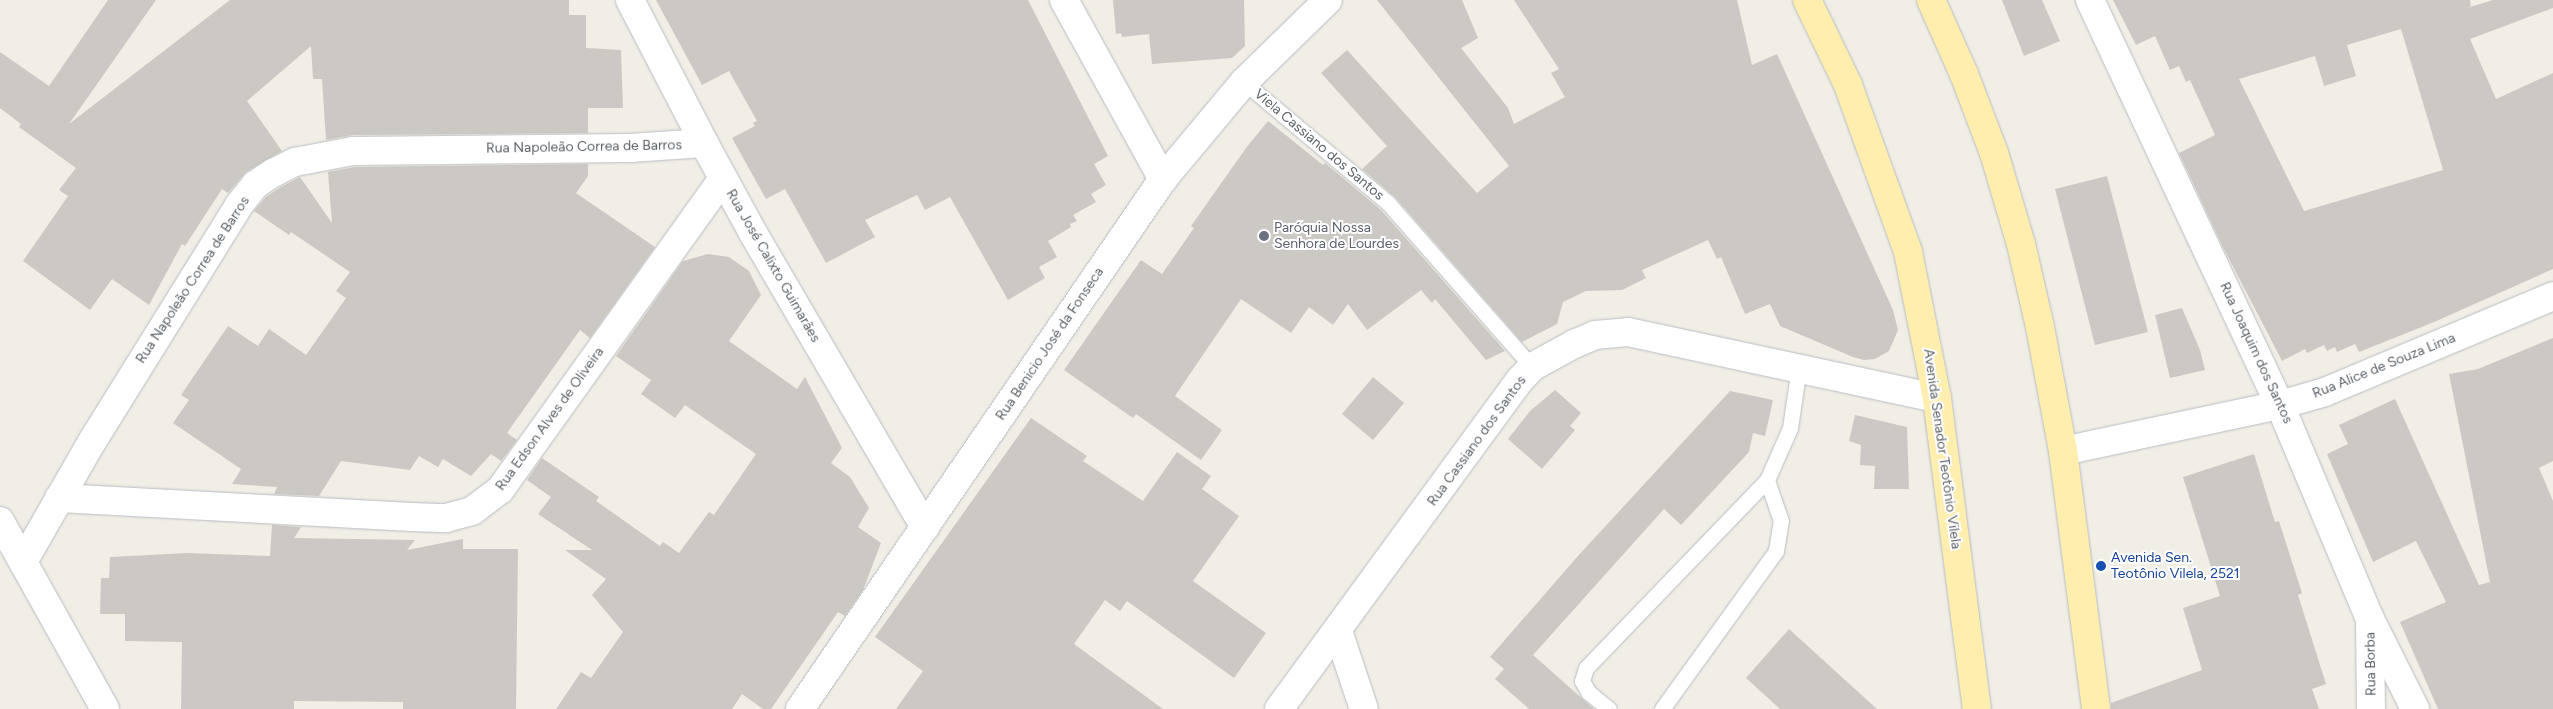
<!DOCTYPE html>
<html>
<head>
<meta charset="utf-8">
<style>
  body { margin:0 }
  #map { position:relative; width:2553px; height:709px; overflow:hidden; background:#f1eee6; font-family:Figtree,sans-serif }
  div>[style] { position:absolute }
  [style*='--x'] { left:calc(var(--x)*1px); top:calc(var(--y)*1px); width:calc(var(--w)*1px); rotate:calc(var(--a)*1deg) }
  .building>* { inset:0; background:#ccc8c3 }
  .roads { filter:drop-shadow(0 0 1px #b8bcc0) drop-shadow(0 0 1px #b8bcc0) }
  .service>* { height:15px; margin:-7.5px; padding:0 7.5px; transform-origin:7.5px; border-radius:7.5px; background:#fff }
  .minor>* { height:28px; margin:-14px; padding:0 14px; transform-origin:14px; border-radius:14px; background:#fff }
  .tertiary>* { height:28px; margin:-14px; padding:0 14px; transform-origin:14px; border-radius:14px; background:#fff }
  .primary>* { height:28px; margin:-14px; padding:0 14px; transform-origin:14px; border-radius:14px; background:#ffeead }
  .dots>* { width:14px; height:14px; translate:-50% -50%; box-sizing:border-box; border:2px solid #fff; border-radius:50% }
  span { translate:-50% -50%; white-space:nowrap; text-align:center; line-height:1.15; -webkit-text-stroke:4px #fff; paint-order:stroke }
  .street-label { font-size:14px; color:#5d6267 }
  .worship-label { font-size:14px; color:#5b616d }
  .left { translate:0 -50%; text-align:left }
  .transit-label { font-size:14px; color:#164399 }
</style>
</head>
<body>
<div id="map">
  <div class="building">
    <i style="clip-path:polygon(108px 0,156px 0,69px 124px,230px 0,569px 0,569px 15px,586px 15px,586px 48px,621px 50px,623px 108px,588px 108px,588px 133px,353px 135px,326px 140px,322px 79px,313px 79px,311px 46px,247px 101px,282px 151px,246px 172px,228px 193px,222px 189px,185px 246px,182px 244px,149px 305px,112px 279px,90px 310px,23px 261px,68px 196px,59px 190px,76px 168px,19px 127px,21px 124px,0 108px,0 52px,49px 86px)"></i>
    <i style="clip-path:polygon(656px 0,1028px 0,1108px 156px,1094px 164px,1106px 185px,1091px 194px,1096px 202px,1073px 215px,1077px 221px,1070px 224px,1071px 227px,1048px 241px,1057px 257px,1039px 267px,1045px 278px,1008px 300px,950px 197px,925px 210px,917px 195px,865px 220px,875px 237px,826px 263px,785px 189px,766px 199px,732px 138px,755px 126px,753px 123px,757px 121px,729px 71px,702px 85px)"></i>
    <i style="clip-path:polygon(1113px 0,1244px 0,1245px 46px,1232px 58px,1152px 64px,1149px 34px,1122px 37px,1121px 33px,1116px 34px)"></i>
    <i style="clip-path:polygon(1377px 0,1462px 0,1478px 38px,1461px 48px,1508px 108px,1514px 124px,1565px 97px,1551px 73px,1559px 69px,1514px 0,1737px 0,1752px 65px,1777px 54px,1893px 310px,1898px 330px,1889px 351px,1875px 359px,1864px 360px,1853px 357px,1780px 326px,1770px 304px,1745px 314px,1721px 257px,1717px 259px,1708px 240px,1642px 270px,1646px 278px,1622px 290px,1586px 291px,1563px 302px,1557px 324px,1522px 342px,1395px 197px,1362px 169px,1387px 146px,1321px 73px,1347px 50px,1477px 193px,1509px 166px)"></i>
    <i style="clip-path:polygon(2002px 0,2042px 0,2060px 41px,2024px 56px)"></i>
    <i style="clip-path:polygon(evenodd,2113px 0,2470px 0,2471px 7px,2457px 11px,2493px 0,2553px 0,2553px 8px,2470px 39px,2496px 99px,2553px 73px,2553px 269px,2434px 322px,2359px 352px,2355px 344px,2337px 352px,2335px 347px,2327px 351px,2324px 345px,2307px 353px,2305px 349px,2282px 361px,2223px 247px,2179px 153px,2215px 135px,2190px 80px,2186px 82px,2179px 66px,2170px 70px,2155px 36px,2136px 45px,2113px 0,2401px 29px,2443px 170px,2304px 211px,2239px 79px,2315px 56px,2324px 86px,2356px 76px,2347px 45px,2401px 29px)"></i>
    <i style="clip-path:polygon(1268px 121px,1323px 165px,1325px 163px,1381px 210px,1505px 351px,1486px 360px,1435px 299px,1432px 303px,1421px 290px,1367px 330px,1348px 304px,1333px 325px,1309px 307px,1291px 333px,1241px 299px,1175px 396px,1222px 430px,1201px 460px,1136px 414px,1133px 418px,1064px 370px,1141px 260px,1162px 274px,1194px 228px,1191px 226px,1246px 148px)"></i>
    <i style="clip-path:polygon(588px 164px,588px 176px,576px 193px,655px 247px,590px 338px,580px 330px,507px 433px,517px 440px,501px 461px,491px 454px,471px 476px,443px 459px,438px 467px,419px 456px,410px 470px,341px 461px,319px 496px,274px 494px,277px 487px,232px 484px,241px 469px,173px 423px,189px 400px,181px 395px,228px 326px,258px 346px,269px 329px,306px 355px,346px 298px,336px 291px,350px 272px,291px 232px,289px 235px,254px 211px,266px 197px,281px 187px,300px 177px,332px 223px,328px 172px,355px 167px)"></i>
    <i style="clip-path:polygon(2107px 176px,2148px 332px,2095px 345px,2055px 189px)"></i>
    <i style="clip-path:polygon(708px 254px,729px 257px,749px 271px,761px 295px,729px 341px,797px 389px,805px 377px,842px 448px,831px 463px,850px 477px,869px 508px,858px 527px,881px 543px,863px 590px,845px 616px,838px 612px,771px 709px,763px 709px,742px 694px,732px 709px,556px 709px,581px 672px,591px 678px,623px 632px,592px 595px,606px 579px,565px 550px,592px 550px,538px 514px,551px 497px,527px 480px,542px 458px,599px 497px,596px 501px,660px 546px,663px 542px,679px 553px,709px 512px,714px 515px,756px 454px,685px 405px,675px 418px,641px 394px,651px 380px,616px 356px,683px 261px)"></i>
    <i style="clip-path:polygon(2182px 308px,2200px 350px,2205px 370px,2170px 378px,2155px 315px)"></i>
    <i style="clip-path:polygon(2553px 338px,2553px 461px,2539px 468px,2553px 501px,2553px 709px,2438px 709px,2400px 622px,2446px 602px,2416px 541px,2373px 562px,2327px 454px,2348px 444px,2339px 425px,2395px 399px,2479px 585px,2490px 582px,2449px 374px,2478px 369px)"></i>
    <i style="clip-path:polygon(1373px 377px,1404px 403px,1373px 440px,1342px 414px)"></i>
    <i style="clip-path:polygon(1555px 390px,1581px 413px,1570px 426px,1575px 430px,1542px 469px,1508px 439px,1530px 411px)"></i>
    <i style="clip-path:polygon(1730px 391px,1773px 400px,1765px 436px,1753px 433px,1749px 452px,1681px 525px,1664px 509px,1533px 655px,1594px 709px,1529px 709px,1495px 679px,1504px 669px,1490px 657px,1577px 557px)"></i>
    <i style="clip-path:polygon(1855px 415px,1907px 427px,1909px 489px,1874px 489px,1875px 466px,1860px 465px,1861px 445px,1849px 441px)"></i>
    <i style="clip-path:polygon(1031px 418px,1087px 456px,1083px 461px,1143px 501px,1177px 452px,1211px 476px,1202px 489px,1239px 516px,1193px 581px,1266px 633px,1234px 678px,1127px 601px,1120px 611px,1105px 600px,1074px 644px,1163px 709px,896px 709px,923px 671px,875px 637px)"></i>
    <i style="clip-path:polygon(2254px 454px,2275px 522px,2279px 521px,2302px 593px,2298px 595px,2326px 684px,2312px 689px,2319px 709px,2111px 709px,2111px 703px,2202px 670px,2183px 608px,2220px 596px,2183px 477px)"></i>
    <i style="clip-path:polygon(272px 525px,301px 527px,294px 538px,415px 540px,407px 550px,463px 539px,463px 549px,518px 549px,516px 709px,403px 709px,403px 702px,294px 701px,294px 709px,181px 709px,182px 642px,125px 641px,125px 614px,100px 614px,101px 578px,109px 578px,110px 557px,187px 553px,270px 556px)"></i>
    <i style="clip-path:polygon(1789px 629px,1877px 709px,1780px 709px,1746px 678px)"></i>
  </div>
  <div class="roads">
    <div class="service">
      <i style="--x:1244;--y:82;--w:188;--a:40"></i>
      <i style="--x:1388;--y:203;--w:218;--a:48.7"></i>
      <i style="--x:1609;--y:709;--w:26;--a:-141"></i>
      <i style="--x:1589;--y:693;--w:14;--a:-120"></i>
      <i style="--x:1582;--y:681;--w:14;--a:-73"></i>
      <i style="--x:1586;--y:668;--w:261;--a:-46.1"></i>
      <i style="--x:1767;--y:480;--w:57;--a:-66.1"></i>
      <i style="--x:1790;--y:428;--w:62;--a:-81.6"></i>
      <i style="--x:1662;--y:709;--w:195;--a:-54.2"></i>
      <i style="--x:1776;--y:551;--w:30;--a:-81"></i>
      <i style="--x:1781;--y:521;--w:43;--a:-108.9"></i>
    </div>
    <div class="minor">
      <i style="--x:630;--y:0;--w:161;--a:62.6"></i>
      <i style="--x:704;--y:143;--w:102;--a:61.4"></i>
      <i style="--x:753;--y:233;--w:341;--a:59.7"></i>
      <i style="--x:1064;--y:0;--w:205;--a:61.1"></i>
      <i style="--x:2063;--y:451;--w:222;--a:-12"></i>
      <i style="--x:2280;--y:405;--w:47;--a:-16.1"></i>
      <i style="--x:2325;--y:392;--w:247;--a:-22.8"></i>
      <i style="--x:59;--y:498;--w:353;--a:3.1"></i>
      <i style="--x:411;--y:517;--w:35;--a:2"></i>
      <i style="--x:446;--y:518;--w:27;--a:-15"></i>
      <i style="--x:472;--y:511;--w:35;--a:-37"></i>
      <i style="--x:500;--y:490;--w:383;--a:-54.4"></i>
      <i style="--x:0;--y:521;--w:215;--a:60.8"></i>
      <i style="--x:23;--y:562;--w:141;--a:-60.2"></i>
      <i style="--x:93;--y:440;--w:277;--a:-58.1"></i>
      <i style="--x:239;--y:205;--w:26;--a:-51"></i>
      <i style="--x:255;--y:185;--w:22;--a:-34"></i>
      <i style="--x:273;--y:173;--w:25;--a:-27"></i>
      <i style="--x:295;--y:162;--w:59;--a:-10.7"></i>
      <i style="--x:353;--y:151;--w:277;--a:-0.6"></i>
      <i style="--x:630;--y:148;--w:74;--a:-3.9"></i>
      <i style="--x:2370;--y:619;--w:101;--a:63.4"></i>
      <i style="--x:1338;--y:631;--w:82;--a:71.6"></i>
      <i style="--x:800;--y:709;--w:642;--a:-55.59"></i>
      <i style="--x:1163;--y:179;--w:126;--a:-50.1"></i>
      <i style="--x:1244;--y:82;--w:117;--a:-44.3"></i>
      <i style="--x:1279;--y:709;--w:408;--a:-53.8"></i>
      <i style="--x:1520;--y:380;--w:18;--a:-47"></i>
      <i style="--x:1532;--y:367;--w:48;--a:-28.7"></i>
      <i style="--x:1574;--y:344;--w:23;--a:-23"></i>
      <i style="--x:1595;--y:335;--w:33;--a:-5"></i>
      <i style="--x:1628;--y:332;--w:316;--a:12.1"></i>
    </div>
    <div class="tertiary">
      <i style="--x:2090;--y:0;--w:447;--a:64.9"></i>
      <i style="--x:2280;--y:405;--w:232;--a:67.2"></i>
      <i style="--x:2370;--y:619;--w:90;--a:89.4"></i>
    </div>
    <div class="primary">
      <i style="--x:1807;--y:0;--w:94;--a:64.2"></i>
      <i style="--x:1848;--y:85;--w:177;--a:70.2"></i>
      <i style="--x:1908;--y:252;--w:149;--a:78.8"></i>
      <i style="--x:1937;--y:398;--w:314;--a:82.7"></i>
      <i style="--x:1931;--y:0;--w:81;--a:66"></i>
      <i style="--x:1964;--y:74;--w:85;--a:69.2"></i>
      <i style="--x:1994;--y:153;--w:95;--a:73.5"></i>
      <i style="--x:2021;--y:244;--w:85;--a:77.1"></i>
      <i style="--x:2040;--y:327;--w:126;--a:79.5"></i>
      <i style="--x:2063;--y:451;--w:260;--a:82.7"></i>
    </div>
  </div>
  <div class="dots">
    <i style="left:1264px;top:236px;background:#6b7280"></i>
    <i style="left:2101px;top:566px;background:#1a4fb4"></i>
  </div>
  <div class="street-label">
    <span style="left:1319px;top:145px;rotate:40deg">Viela Cassiano dos Santos</span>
    <span style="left:584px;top:147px;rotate:-1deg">Rua Napoleão Correa de Barros</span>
    <span style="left:773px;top:266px;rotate:60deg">Rua José Calixto Guimarães</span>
    <span style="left:193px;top:280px;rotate:-57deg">Rua Napoleão Correa de Barros</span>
    <span style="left:1050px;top:344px;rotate:-56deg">Rua Benicio José da Fonseca</span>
    <span style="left:2256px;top:353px;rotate:65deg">Rua Joaquim dos Santos</span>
    <span style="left:2384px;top:366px;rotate:-22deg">Rua Alice de Souza Lima</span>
    <span style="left:550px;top:419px;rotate:-54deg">Rua Edson Alves de Oliveira</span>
    <span style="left:1477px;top:441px;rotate:-54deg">Rua Cassiano dos Santos</span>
    <span style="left:1942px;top:449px;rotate:82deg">Avenida Senador Teotônio Vilela</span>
    <span style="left:2371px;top:664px;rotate:-91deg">Rua Borba</span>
  </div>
  <div class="worship-label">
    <span class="left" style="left:1274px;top:236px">Paróquia Nossa<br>Senhora de Lourdes</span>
  </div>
  <div class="transit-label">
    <span class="left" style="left:2111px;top:566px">Avenida Sen.<br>Teotônio Vilela, 2521</span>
  </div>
</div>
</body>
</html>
